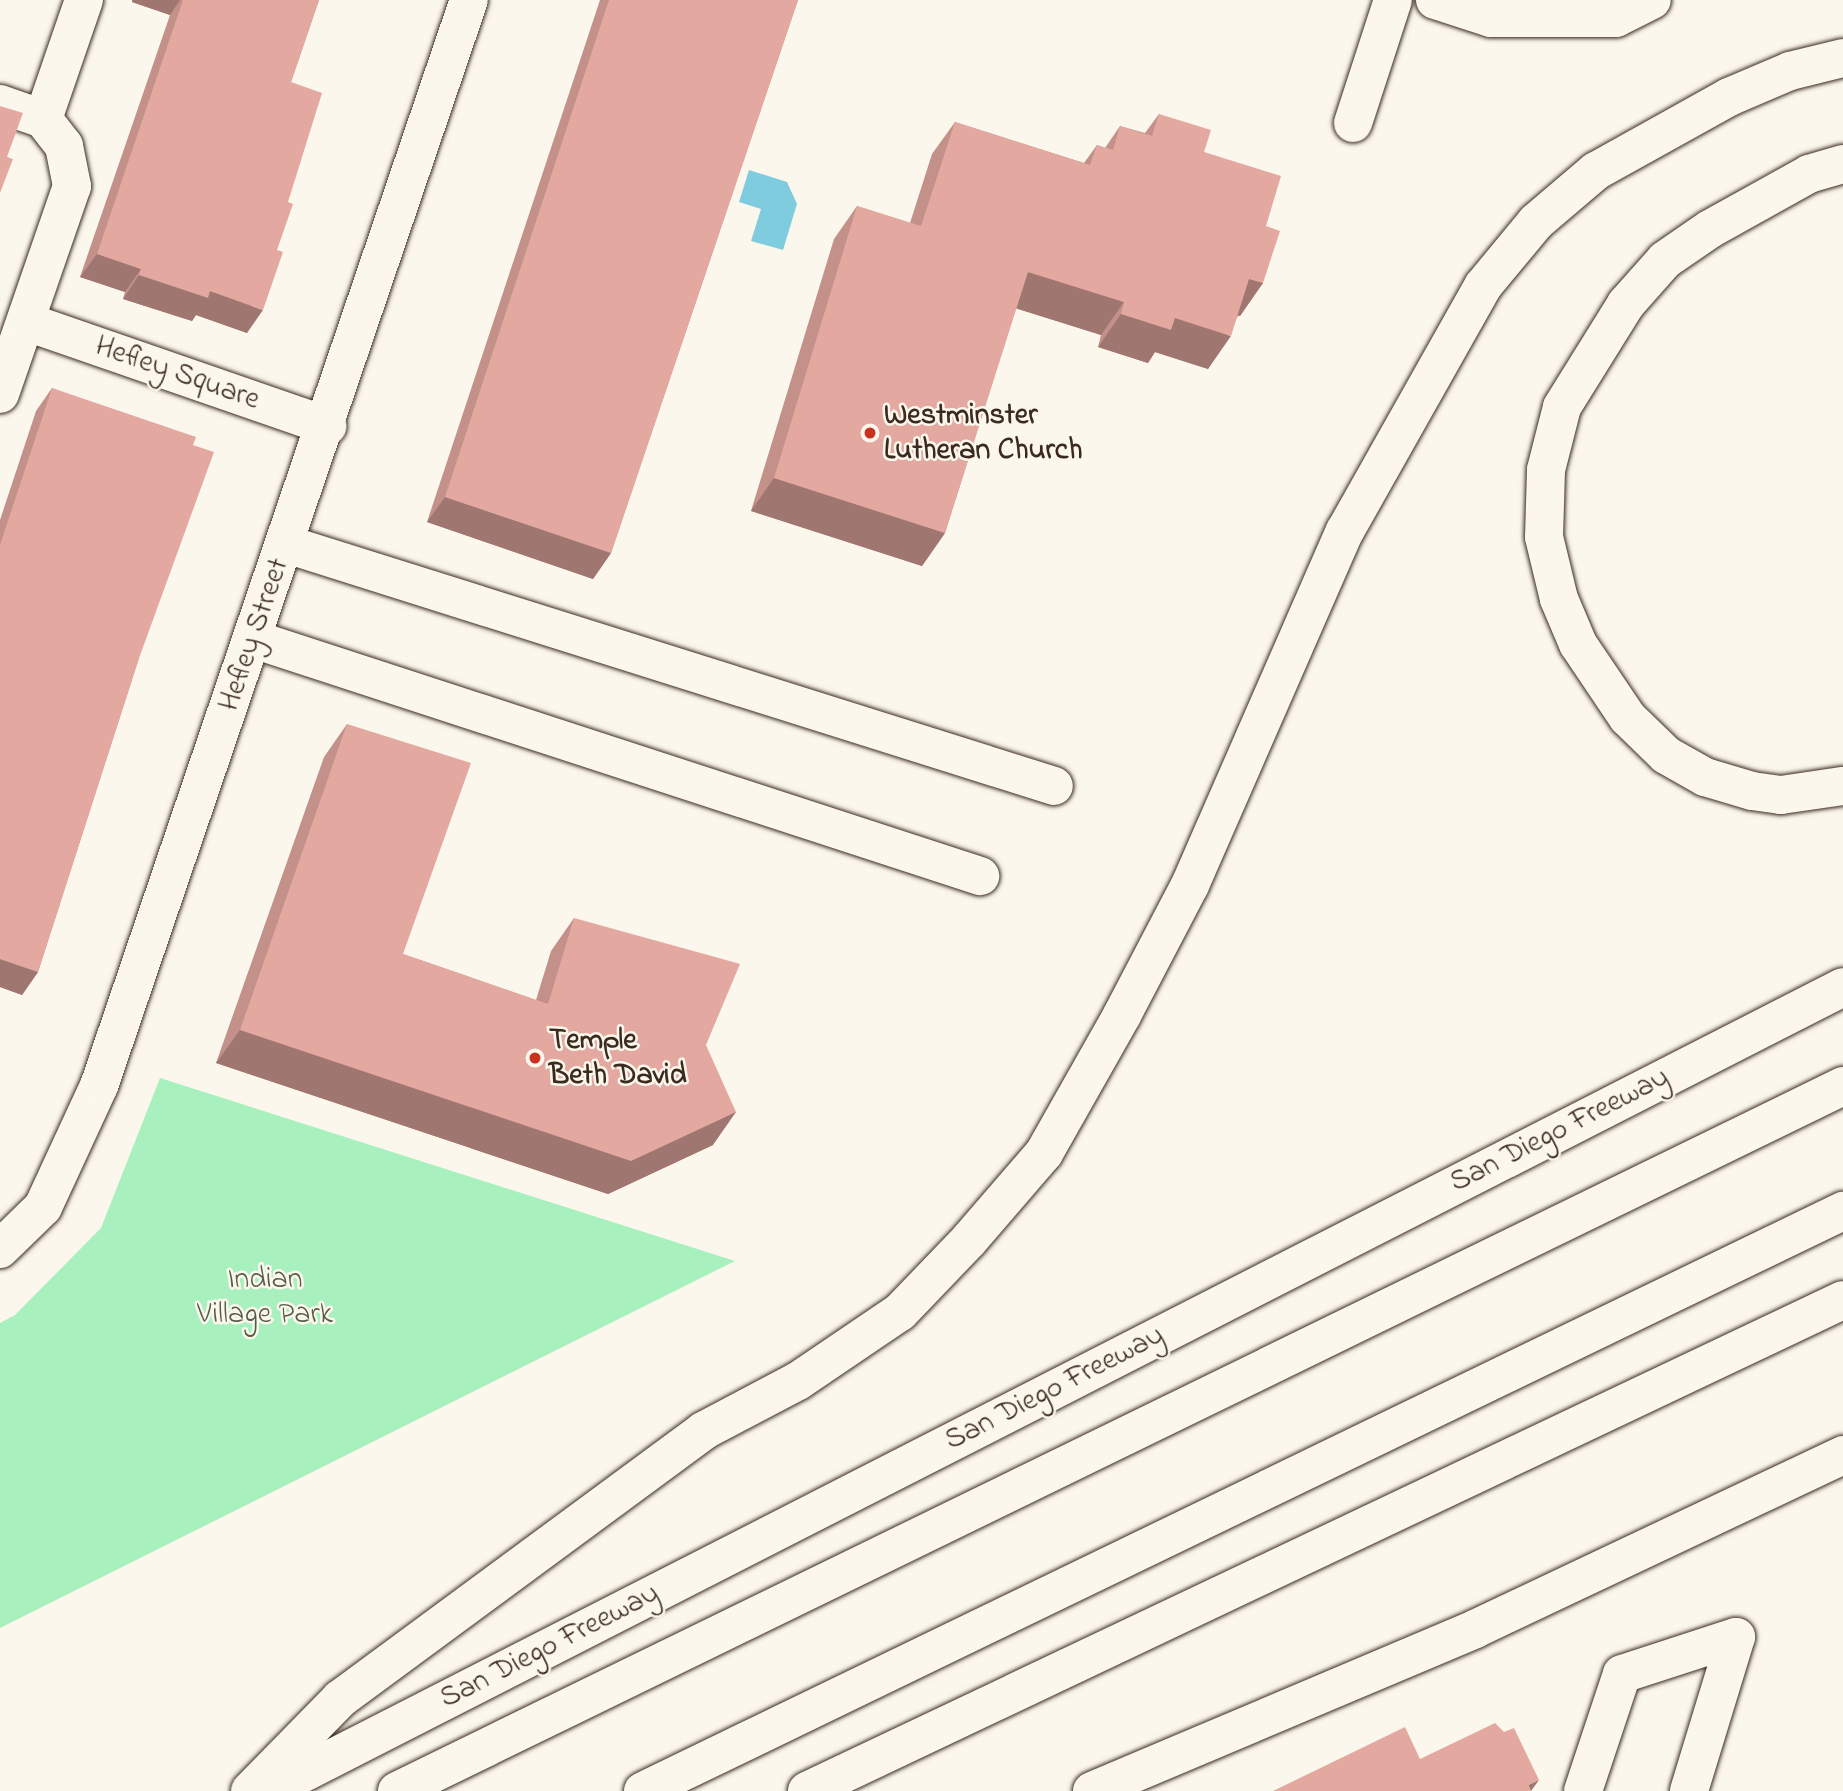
<!DOCTYPE html>
<html>
<head>
<meta charset="utf-8">
<style>
  body { margin:0 }
  #map { position:relative; width:1843px; height:1791px; overflow:hidden; background:#fbf7ec; font-family:"Indie Flower",sans-serif }
  div>[style] { position:absolute }
  [style*='--x'] { left:calc(var(--x)*1px); top:calc(var(--y)*1px); width:calc(var(--w)*1px); rotate:calc(var(--a)*1deg) }
  .green>* { inset:0; background:#a8f0bd }
  .water>* { inset:0; background:#80ccdf }
  .roads { filter:drop-shadow(0 0 2px #3b2a1e) drop-shadow(0 0 2px #3b2a1e) }
  .minor>* { height:38px; margin:-19px; padding:0 19px; transform-origin:19px; border-radius:19px; background:#fbf7ec }
  .highway>* { height:38px; margin:-19px; padding:0 19px; transform-origin:19px; border-radius:19px; background:#fbf7ec }
  .wall>* { inset:0; background:#c3918a }
  .shaded-wall>* { inset:0; background:#9f7670 }
  .building>* { inset:0; background:#e3a9a0 }
  .dots>* { width:19px; height:19px; translate:-50% -50%; box-sizing:border-box; border:4px solid #fbf7ec; border-radius:50% }
  span { translate:-50% -50%; white-space:nowrap; text-align:center; line-height:1.15; -webkit-text-stroke:5px #fbf7ec; paint-order:stroke }
  .street-label { font-size:30px; color:#3b2a1e }
  .poi-label { font-size:30px; color:#3b2a1e; font-weight:700 }
  .left { translate:0 -50%; text-align:left }
  .park-label { font-size:30px; color:#565c46 }
</style>
</head>
<body>
<div id="map">
  <div class="green">
    <i style="clip-path:polygon(160px 1078px,735px 1261px,0 1628px,0 1323px,15px 1315px,101px 1228px)"></i>
  </div>
  <div class="water">
    <i style="clip-path:polygon(749px 170px,787px 182px,797px 204px,783px 250px,751px 241px,761px 209px,739px 202px)"></i>
  </div>
  <div class="roads">
    <div class="minor">
      <i style="--x:1435;--y:0;--w:59;--a:17.8"></i>
      <i style="--x:1491;--y:18;--w:125;--a:0"></i>
      <i style="--x:1616;--y:18;--w:40;--a:-26.6"></i>
      <i style="--x:0;--y:104;--w:46;--a:19.2"></i>
      <i style="--x:43;--y:119;--w:34;--a:52"></i>
      <i style="--x:64;--y:146;--w:41;--a:78.7"></i>
      <i style="--x:72;--y:186;--w:220;--a:109.1"></i>
      <i style="--x:43;--y:119;--w:126;--a:-71"></i>
      <i style="--x:1353;--y:123;--w:129;--a:-72"></i>
      <i style="--x:27;--y:322;--w:318;--a:19.1"></i>
      <i style="--x:286;--y:544;--w:805;--a:17.49"></i>
      <i style="--x:253;--y:639;--w:765;--a:18.06"></i>
      <i style="--x:0;--y:1249;--w:60;--a:-44.3"></i>
      <i style="--x:43;--y:1207;--w:133;--a:-65.2"></i>
      <i style="--x:99;--y:1086;--w:1147;--a:-71.19"></i>
      <i style="--x:1583;--y:1791;--w:123;--a:-71.6"></i>
      <i style="--x:1622;--y:1674;--w:120;--a:-18"></i>
      <i style="--x:1736;--y:1637;--w:161;--a:107"></i>
    </div>
    <div class="highway">
      <i style="--x:1843;--y:164;--w:35;--a:164"></i>
      <i style="--x:1809;--y:174;--w:113;--a:150.9"></i>
      <i style="--x:1710;--y:229;--w:55;--a:145.4"></i>
      <i style="--x:1665;--y:260;--w:59;--a:131.6"></i>
      <i style="--x:1626;--y:304;--w:121;--a:121.9"></i>
      <i style="--x:1562;--y:407;--w:65;--a:104.3"></i>
      <i style="--x:1546;--y:470;--w:67;--a:91.7"></i>
      <i style="--x:1544;--y:537;--w:64;--a:76.4"></i>
      <i style="--x:1559;--y:599;--w:49;--a:67.1"></i>
      <i style="--x:1578;--y:644;--w:89;--a:56"></i>
      <i style="--x:1628;--y:718;--w:53;--a:44.2"></i>
      <i style="--x:1666;--y:755;--w:45;--a:29.4"></i>
      <i style="--x:1705;--y:777;--w:49;--a:16.6"></i>
      <i style="--x:1752;--y:791;--w:29;--a:8"></i>
      <i style="--x:1781;--y:795;--w:63;--a:-8.3"></i>
      <i style="--x:250;--y:1791;--w:129;--a:-45.6"></i>
      <i style="--x:340;--y:1699;--w:451;--a:-36.4"></i>
      <i style="--x:703;--y:1431;--w:107;--a:-27.8"></i>
      <i style="--x:798;--y:1381;--w:123;--a:-34.1"></i>
      <i style="--x:900;--y:1312;--w:100;--a:-46.2"></i>
      <i style="--x:969;--y:1240;--w:115;--a:-49.2"></i>
      <i style="--x:1044;--y:1153;--w:159;--a:-60.5"></i>
      <i style="--x:1122;--y:1015;--w:147;--a:-62.4"></i>
      <i style="--x:1190;--y:885;--w:386;--a:-66.4"></i>
      <i style="--x:1345;--y:531;--w:281;--a:-60.6"></i>
      <i style="--x:1483;--y:286;--w:83;--a:-50.4"></i>
      <i style="--x:1536;--y:222;--w:79;--a:-40.4"></i>
      <i style="--x:1596;--y:171;--w:152;--a:-29.1"></i>
      <i style="--x:1729;--y:97;--w:66;--a:-23.1"></i>
      <i style="--x:1790;--y:71;--w:55;--a:-13.8"></i>
      <i style="--x:268;--y:1791;--w:1768;--a:-27.04"></i>
      <i style="--x:397;--y:1791;--w:1609;--a:-25.99"></i>
      <i style="--x:643;--y:1791;--w:1333;--a:-25.8"></i>
      <i style="--x:807;--y:1791;--w:1146;--a:-25.36"></i>
      <i style="--x:1092;--y:1791;--w:416;--a:-22.9"></i>
      <i style="--x:1475;--y:1629;--w:407;--a:-25.3"></i>
    </div>
  </div>
  <div class="wall">
    <i style="clip-path:polygon(132px 0,319px 0,291px 82px,247px 333px,196px 315px,192px 321px,123px 299px,125px 292px,80px 277px,170px 15px,132px 2px)"></i>
    <i style="clip-path:polygon(600px 0,798px 0,611px 553px,593px 579px,427px 522px)"></i>
    <i style="clip-path:polygon(1159px 114px,1204px 152px,1266px 226px,1263px 283px,1240px 316px,1238px 316px,1208px 369px,1155px 352px,1148px 363px,1098px 347px,1101px 335px,1016px 308px,945px 533px,922px 566px,751px 511px,834px 239px,857px 206px,910px 223px,932px 154px,955px 122px,1084px 163px,1097px 145px,1105px 148px,1120px 126px,1145px 133px)"></i>
    <i style="clip-path:polygon(52px 388px,193px 445px,138px 661px,38px 972px,22px 995px,0 987px,0 520px,36px 411px)"></i>
    <i style="clip-path:polygon(347px 724px,403px 954px,536px 1000px,551px 951px,574px 918px,706px 1045px,713px 1145px,608px 1194px,216px 1063px,324px 757px)"></i>
  </div>
  <div class="shaded-wall">
    <i style="clip-path:polygon(133px 0,180px 0,170px 15px,132px 2px)"></i>
    <i style="clip-path:polygon(97px 254px,141px 269px,125px 292px,80px 277px)"></i>
    <i style="clip-path:polygon(1028px 272px,1124px 302px,1101px 335px,1005px 305px)"></i>
    <i style="clip-path:polygon(139px 275px,210px 291px,263px 310px,247px 333px,196px 315px,192px 321px,123px 299px)"></i>
    <i style="clip-path:polygon(1249px 279px,1263px 283px,1240px 316px,1226px 312px)"></i>
    <i style="clip-path:polygon(1121px 314px,1175px 318px,1231px 336px,1208px 369px,1155px 352px,1148px 363px,1098px 347px)"></i>
    <i style="clip-path:polygon(774px 478px,945px 533px,922px 566px,751px 511px)"></i>
    <i style="clip-path:polygon(445px 497px,611px 553px,593px 579px,427px 522px)"></i>
    <i style="clip-path:polygon(0 959px,38px 972px,22px 995px,0 987px)"></i>
    <i style="clip-path:polygon(240px 1030px,736px 1112px,713px 1145px,608px 1194px,216px 1063px)"></i>
    <i style="clip-path:polygon(1539px 1780px,1531px 1791px,1528px 1785px)"></i>
  </div>
  <div class="building">
    <i style="clip-path:polygon(183px 0,319px 0,291px 82px,322px 93px,288px 202px,293px 204px,277px 250px,283px 252px,263px 310px,210px 291px,208px 298px,139px 275px,141px 269px,97px 254px)"></i>
    <i style="clip-path:polygon(609px 0,798px 0,611px 553px,445px 497px)"></i>
    <i style="clip-path:polygon(0 106px,23px 113px,7px 157px,13px 159px,0 193px)"></i>
    <i style="clip-path:polygon(1159px 114px,1211px 130px,1204px 152px,1281px 176px,1266px 226px,1280px 231px,1263px 283px,1249px 279px,1231px 336px,1175px 318px,1171px 330px,1121px 314px,1124px 302px,1028px 272px,945px 533px,774px 478px,857px 206px,921px 226px,955px 122px,1090px 165px,1097px 145px,1113px 150px,1120px 126px,1152px 136px)"></i>
    <i style="clip-path:polygon(52px 388px,196px 437px,193px 445px,214px 452px,138px 661px,38px 972px,0 959px,0 545px)"></i>
    <i style="clip-path:polygon(347px 724px,471px 763px,403px 954px,548px 1004px,574px 918px,740px 964px,706px 1045px,736px 1112px,631px 1161px,240px 1030px)"></i>
    <i style="clip-path:polygon(1495px 1723px,1504px 1732px,1514px 1728px,1539px 1780px,1528px 1785px,1531px 1791px,1273px 1791px,1405px 1727px,1420px 1759px)"></i>
  </div>
  <div class="dots">
    <i style="left:870px;top:433px;background:#c8321e"></i>
    <i style="left:535px;top:1058px;background:#c8321e"></i>
  </div>
  <div class="street-label">
    <span style="left:177px;top:374px;rotate:19deg">Hefley Square</span>
    <span style="left:255px;top:635px;rotate:-71deg">Hefley Street</span>
    <span style="left:1560px;top:1131px;rotate:-27deg">San Diego Freeway</span>
    <span style="left:1055px;top:1389px;rotate:-27deg">San Diego Freeway</span>
    <span style="left:550px;top:1647px;rotate:-27deg">San Diego Freeway</span>
  </div>
  <div class="poi-label">
    <span class="left" style="left:884px;top:433px">Westminster<br>Lutheran Church</span>
    <span class="left" style="left:549px;top:1058px">Temple<br>Beth David</span>
  </div>
  <div class="park-label">
    <span style="left:265px;top:1297px">Indian<br>Village Park</span>
  </div>
</div>
</body>
</html>
